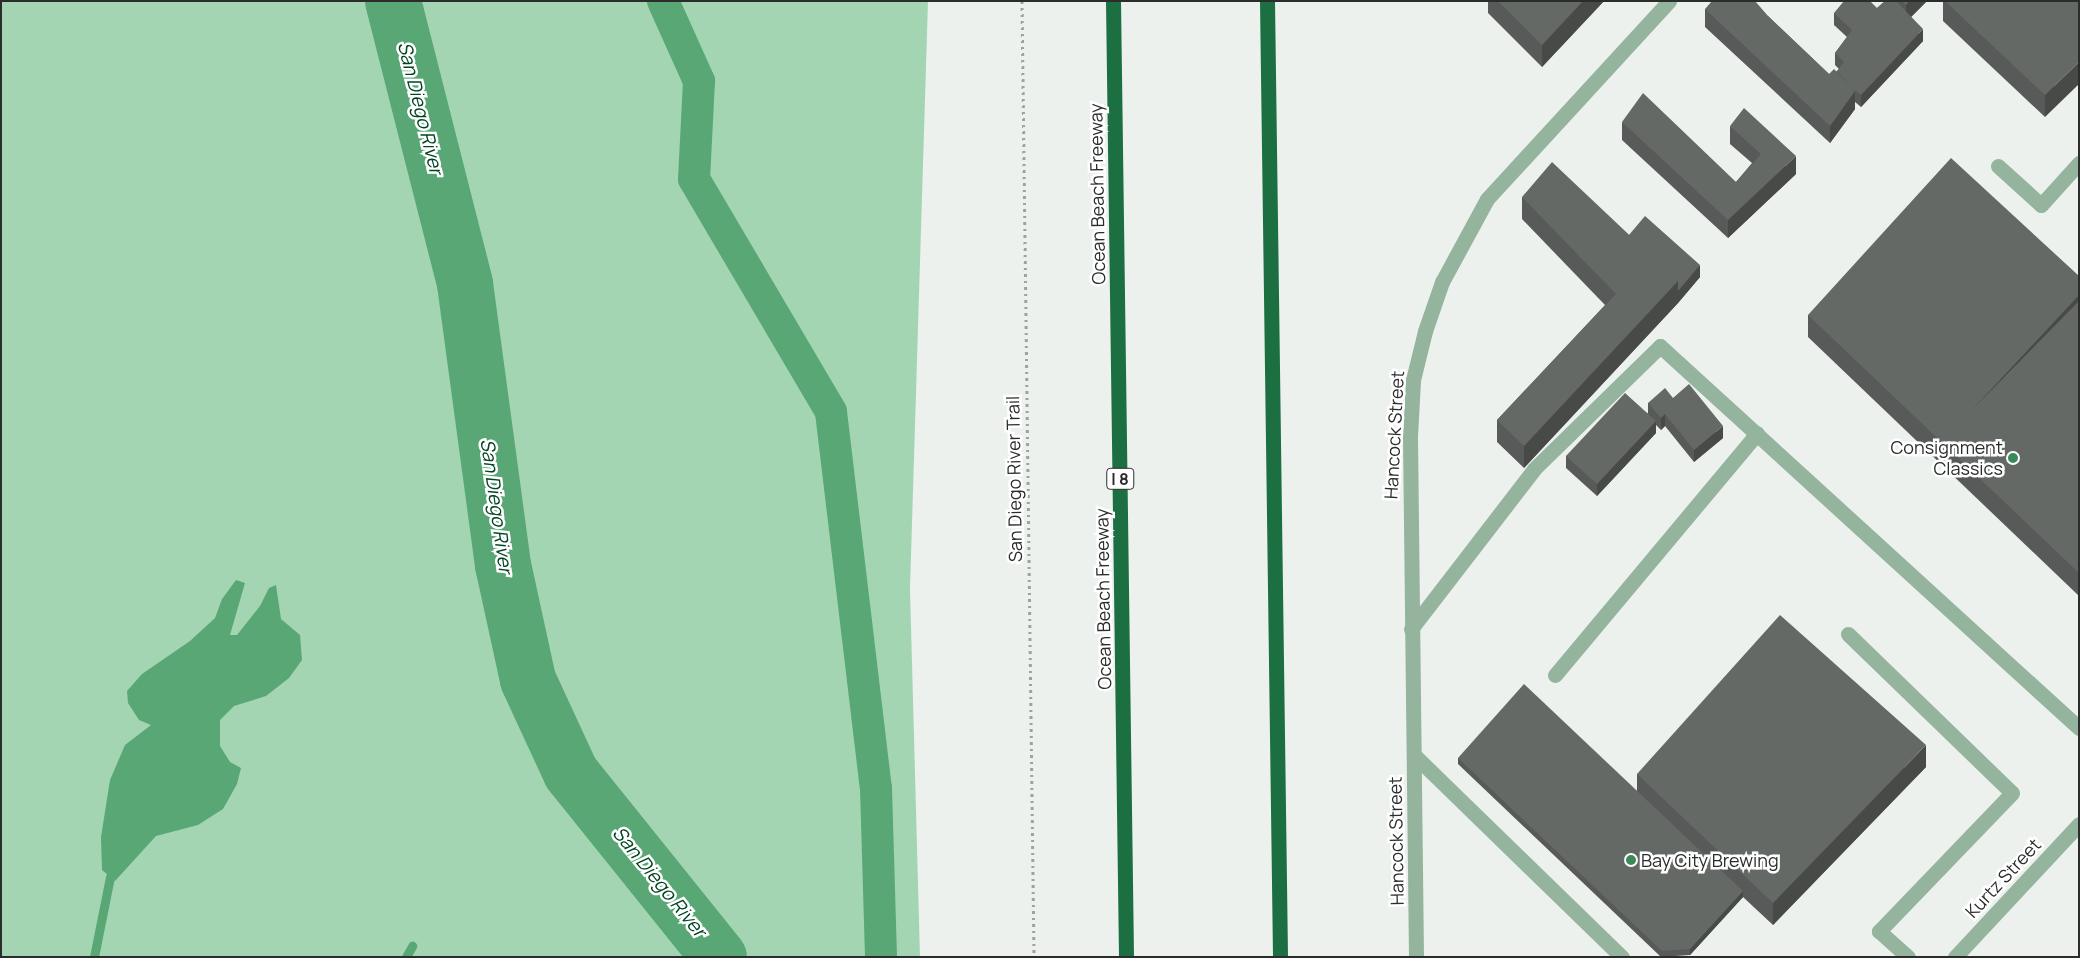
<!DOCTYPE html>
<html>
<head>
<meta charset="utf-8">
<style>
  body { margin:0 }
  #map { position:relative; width:2080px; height:958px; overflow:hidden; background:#ecf1ee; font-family:Manrope,sans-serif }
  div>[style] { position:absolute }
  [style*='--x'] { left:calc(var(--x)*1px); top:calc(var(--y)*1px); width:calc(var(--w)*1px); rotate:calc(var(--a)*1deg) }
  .green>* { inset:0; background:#a4d5b3 }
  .water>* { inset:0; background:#59a775 }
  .stream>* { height:9px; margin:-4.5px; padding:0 4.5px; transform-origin:4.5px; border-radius:4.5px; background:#59a775 }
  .canal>* { height:32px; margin:-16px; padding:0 16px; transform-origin:16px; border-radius:16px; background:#59a775 }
  .river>* { height:56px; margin:-28px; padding:0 28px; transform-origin:28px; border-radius:28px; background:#59a775 }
  .path>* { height:3px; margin-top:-1.5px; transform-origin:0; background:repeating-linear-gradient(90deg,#9da19f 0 2.5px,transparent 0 6.5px) }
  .service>* { height:15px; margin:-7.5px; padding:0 7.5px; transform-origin:7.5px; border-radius:7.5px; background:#94b49d }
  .tertiary>* { height:15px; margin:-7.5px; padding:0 7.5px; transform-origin:7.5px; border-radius:7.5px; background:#94b49d }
  .motorway>* { height:15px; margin:-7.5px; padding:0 7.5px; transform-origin:7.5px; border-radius:7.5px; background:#1b6f40 }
  .wall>* { inset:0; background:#575a58 }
  .shaded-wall>* { inset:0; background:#474a47 }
  .building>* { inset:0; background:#656966 }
  .dots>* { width:14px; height:14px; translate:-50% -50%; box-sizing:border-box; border:2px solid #fff; border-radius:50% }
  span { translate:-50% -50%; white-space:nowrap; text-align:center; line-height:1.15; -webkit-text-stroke:5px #fff; paint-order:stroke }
  .shield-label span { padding:1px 4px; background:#fff; border:1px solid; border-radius:4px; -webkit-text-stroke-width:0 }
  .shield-label { font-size:16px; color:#2b2d2c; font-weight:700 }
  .street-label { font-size:18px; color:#2b2d2c }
  .poi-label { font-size:18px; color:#2b2d2c }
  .right { translate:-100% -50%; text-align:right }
  .left { translate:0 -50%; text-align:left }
  .water-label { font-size:19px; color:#024322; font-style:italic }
  .frame { position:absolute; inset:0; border:2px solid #2b2d2c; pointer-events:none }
</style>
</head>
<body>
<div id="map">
  <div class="green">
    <i style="clip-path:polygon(1px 1px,928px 1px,910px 589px,920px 957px,1px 957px)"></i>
  </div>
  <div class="water">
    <i style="clip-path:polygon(236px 580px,245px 583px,230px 635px,237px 635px,260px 606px,269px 588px,276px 585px,281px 619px,300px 635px,302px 660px,289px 678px,266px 696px,234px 706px,220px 720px,220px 746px,230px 762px,241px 768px,237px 784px,223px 809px,198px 825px,156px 836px,115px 881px,102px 870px,101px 837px,110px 780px,125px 745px,151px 725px,139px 720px,128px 703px,127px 691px,142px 674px,190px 641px,215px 618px,222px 599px)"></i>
  </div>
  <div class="stream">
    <i style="--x:94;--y:957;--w:82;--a:-78.7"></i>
    <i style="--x:406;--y:957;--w:13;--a:-61"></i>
  </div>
  <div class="canal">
    <i style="--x:663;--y:1;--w:88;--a:65.8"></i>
    <i style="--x:699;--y:81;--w:98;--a:92.9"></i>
    <i style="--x:694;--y:179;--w:270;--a:59.5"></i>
    <i style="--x:831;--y:412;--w:379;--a:83.2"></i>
    <i style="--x:876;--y:788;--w:169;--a:88.3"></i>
  </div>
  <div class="river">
    <i style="--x:393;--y:1;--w:292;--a:75.7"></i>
    <i style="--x:465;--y:284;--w:284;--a:82.3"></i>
    <i style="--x:503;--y:565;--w:118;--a:77.7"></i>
    <i style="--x:528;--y:680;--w:102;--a:65.2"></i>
    <i style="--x:571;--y:773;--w:236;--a:51.2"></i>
  </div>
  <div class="path">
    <i style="--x:1022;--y:1;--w:956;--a:89.28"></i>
  </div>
  <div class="service">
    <i style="--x:1998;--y:166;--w:58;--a:42.2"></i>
    <i style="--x:2041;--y:205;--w:57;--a:-47.9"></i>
    <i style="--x:1411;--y:629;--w:202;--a:-52.4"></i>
    <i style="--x:1534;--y:469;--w:176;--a:-44.3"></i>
    <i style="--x:1660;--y:346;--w:567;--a:42.36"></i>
    <i style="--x:1848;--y:634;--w:228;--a:44.1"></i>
    <i style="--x:2012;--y:793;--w:192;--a:133.9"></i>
    <i style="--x:1879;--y:931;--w:39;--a:42"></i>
    <i style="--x:1555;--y:675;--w:315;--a:-50.1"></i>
    <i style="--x:1414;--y:755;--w:290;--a:44.2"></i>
  </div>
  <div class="tertiary">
    <i style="--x:1416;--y:957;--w:521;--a:-90.66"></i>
    <i style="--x:1410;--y:436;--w:56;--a:-86.9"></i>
    <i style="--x:1413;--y:380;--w:50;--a:-76.2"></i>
    <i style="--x:1425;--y:331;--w:52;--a:-70.9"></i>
    <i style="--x:1442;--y:282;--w:94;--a:-61.5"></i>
    <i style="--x:1487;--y:199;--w:269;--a:-47.4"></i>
    <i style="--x:1955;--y:957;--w:182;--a:-47"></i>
  </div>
  <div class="motorway">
    <i style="--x:1113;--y:1;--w:956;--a:89.22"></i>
    <i style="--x:1267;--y:1;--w:956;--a:89.22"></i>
  </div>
  <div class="wall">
    <i style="clip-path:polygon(1488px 1px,1604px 1px,1542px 67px,1488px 13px)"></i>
    <i style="clip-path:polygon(1883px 1px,1927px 1px,1911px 17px,1923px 41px,1861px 107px,1855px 102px,1855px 109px,1830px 143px,1705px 27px,1705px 9px,1768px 16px,1829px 74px,1837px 71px,1839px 69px,1835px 65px,1835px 53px,1847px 37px,1834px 25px,1834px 13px,1877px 8px,1884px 2px)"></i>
    <i style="clip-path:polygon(1943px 1px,2079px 1px,2045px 117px,1943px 21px)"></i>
    <i style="clip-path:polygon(1622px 122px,1736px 182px,1752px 163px,1730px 144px,1730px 126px,1796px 174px,1728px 238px,1622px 140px)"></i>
    <i style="clip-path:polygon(1522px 197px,1629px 235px,1700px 277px,1678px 303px,1524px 468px,1497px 442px,1497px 420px,1605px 305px,1522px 219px)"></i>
    <i style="clip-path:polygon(2079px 276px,2079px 596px,1808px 337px,1808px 315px)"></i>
    <i style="clip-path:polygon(1673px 398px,1723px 438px,1694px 462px,1665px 426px,1661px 430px,1656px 425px,1656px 433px,1597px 496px,1566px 468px,1566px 456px,1648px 413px,1648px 403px)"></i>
    <i style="clip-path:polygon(1458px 758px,1637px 791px,1637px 774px,1926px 767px,1773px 925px,1743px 897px,1690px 955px,1661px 957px,1458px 764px)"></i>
  </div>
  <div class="shaded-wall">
    <i style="clip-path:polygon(1583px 1px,1604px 1px,1542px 67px,1542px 45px)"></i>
    <i style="clip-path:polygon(1909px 1px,1927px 1px,1906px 22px,1906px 5px)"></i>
    <i style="clip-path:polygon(1923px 29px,1923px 41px,1861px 107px,1861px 95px)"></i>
    <i style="clip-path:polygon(2079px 62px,2079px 84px,2045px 117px,2045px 95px)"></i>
    <i style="clip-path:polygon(1855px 91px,1855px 109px,1830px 143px,1830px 126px)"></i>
    <i style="clip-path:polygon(1796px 156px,1796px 174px,1728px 238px,1728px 220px)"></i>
    <i style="clip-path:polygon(1700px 265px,1700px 277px,1678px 303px,1524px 468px,1524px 446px,1678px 281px)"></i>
    <i style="clip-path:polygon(2079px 295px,2079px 317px,1969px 413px)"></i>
    <i style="clip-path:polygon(1665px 414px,1665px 426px,1661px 430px,1661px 418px)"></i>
    <i style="clip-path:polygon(1656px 421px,1656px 433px,1597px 496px,1597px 484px)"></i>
    <i style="clip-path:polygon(1723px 426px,1723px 438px,1694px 462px,1694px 450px)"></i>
    <i style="clip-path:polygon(1926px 745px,1926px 767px,1773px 925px,1773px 903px)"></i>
    <i style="clip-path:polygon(1743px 891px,1743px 897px,1690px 955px,1690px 949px)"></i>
  </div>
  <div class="building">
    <i style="clip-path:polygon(1498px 1px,1583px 1px,1542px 45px)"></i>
    <i style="clip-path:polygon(1712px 1px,1755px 1px,1768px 16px,1829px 74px,1834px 69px,1855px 91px,1830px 126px,1705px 9px)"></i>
    <i style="clip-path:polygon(1844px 1px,1870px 1px,1877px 8px,1885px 1px,1896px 1px,1923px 29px,1861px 95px,1852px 88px,1837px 71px,1844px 62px,1835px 53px,1852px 30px,1834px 13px)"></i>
    <i style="clip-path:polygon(1902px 1px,1909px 1px,1906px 5px)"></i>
    <i style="clip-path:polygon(1945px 1px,2079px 1px,2079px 62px,2045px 95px)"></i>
    <i style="clip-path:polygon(1643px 93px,1736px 182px,1761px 154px,1730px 126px,1744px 108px,1796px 156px,1728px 220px,1622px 122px)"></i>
    <i style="clip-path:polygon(1951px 158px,2079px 276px,2079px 295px,1969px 413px,2079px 301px,2079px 573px,1808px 315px)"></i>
    <i style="clip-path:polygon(1552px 162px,1678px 281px,1524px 446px,1497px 420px,1616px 294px,1522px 197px)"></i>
    <i style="clip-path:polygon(1645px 216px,1700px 265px,1678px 291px,1678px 281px,1629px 235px)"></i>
    <i style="clip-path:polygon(1689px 384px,1723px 426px,1694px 450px,1665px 414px,1661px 418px,1648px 403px,1665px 388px,1673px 398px)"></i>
    <i style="clip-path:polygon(1625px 393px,1656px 421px,1597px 484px,1566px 456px)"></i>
    <i style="clip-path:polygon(1780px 615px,1926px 745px,1773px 903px,1637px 774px)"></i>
    <i style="clip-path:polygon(1524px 684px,1743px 891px,1690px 949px,1662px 951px,1458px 758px)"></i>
  </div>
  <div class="dots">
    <i style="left:2013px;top:458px;background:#3b8959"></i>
    <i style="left:1631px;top:860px;background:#3b8959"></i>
  </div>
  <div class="shield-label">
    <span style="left:1120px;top:479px">I 8</span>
  </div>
  <div class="street-label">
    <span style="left:1097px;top:194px;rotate:-91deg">Ocean Beach Freeway</span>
    <span style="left:1394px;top:435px;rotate:-87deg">Hancock Street</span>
    <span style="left:1014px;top:479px;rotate:-91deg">San Diego River Trail</span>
    <span style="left:1103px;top:599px;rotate:-91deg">Ocean Beach Freeway</span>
    <span style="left:1396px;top:841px;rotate:-91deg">Hancock Street</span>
    <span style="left:2003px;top:878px;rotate:-47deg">Kurtz Street</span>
  </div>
  <div class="poi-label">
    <span class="right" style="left:2003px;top:458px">Consignment<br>Classics</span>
    <span class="left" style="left:1641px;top:860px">Bay City Brewing</span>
  </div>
  <div class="water-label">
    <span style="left:420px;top:108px;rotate:76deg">San Diego River</span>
    <span style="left:496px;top:506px;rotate:82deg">San Diego River</span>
    <span style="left:659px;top:882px;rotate:51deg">San Diego River</span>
  </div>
  <div class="frame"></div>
</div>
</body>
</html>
